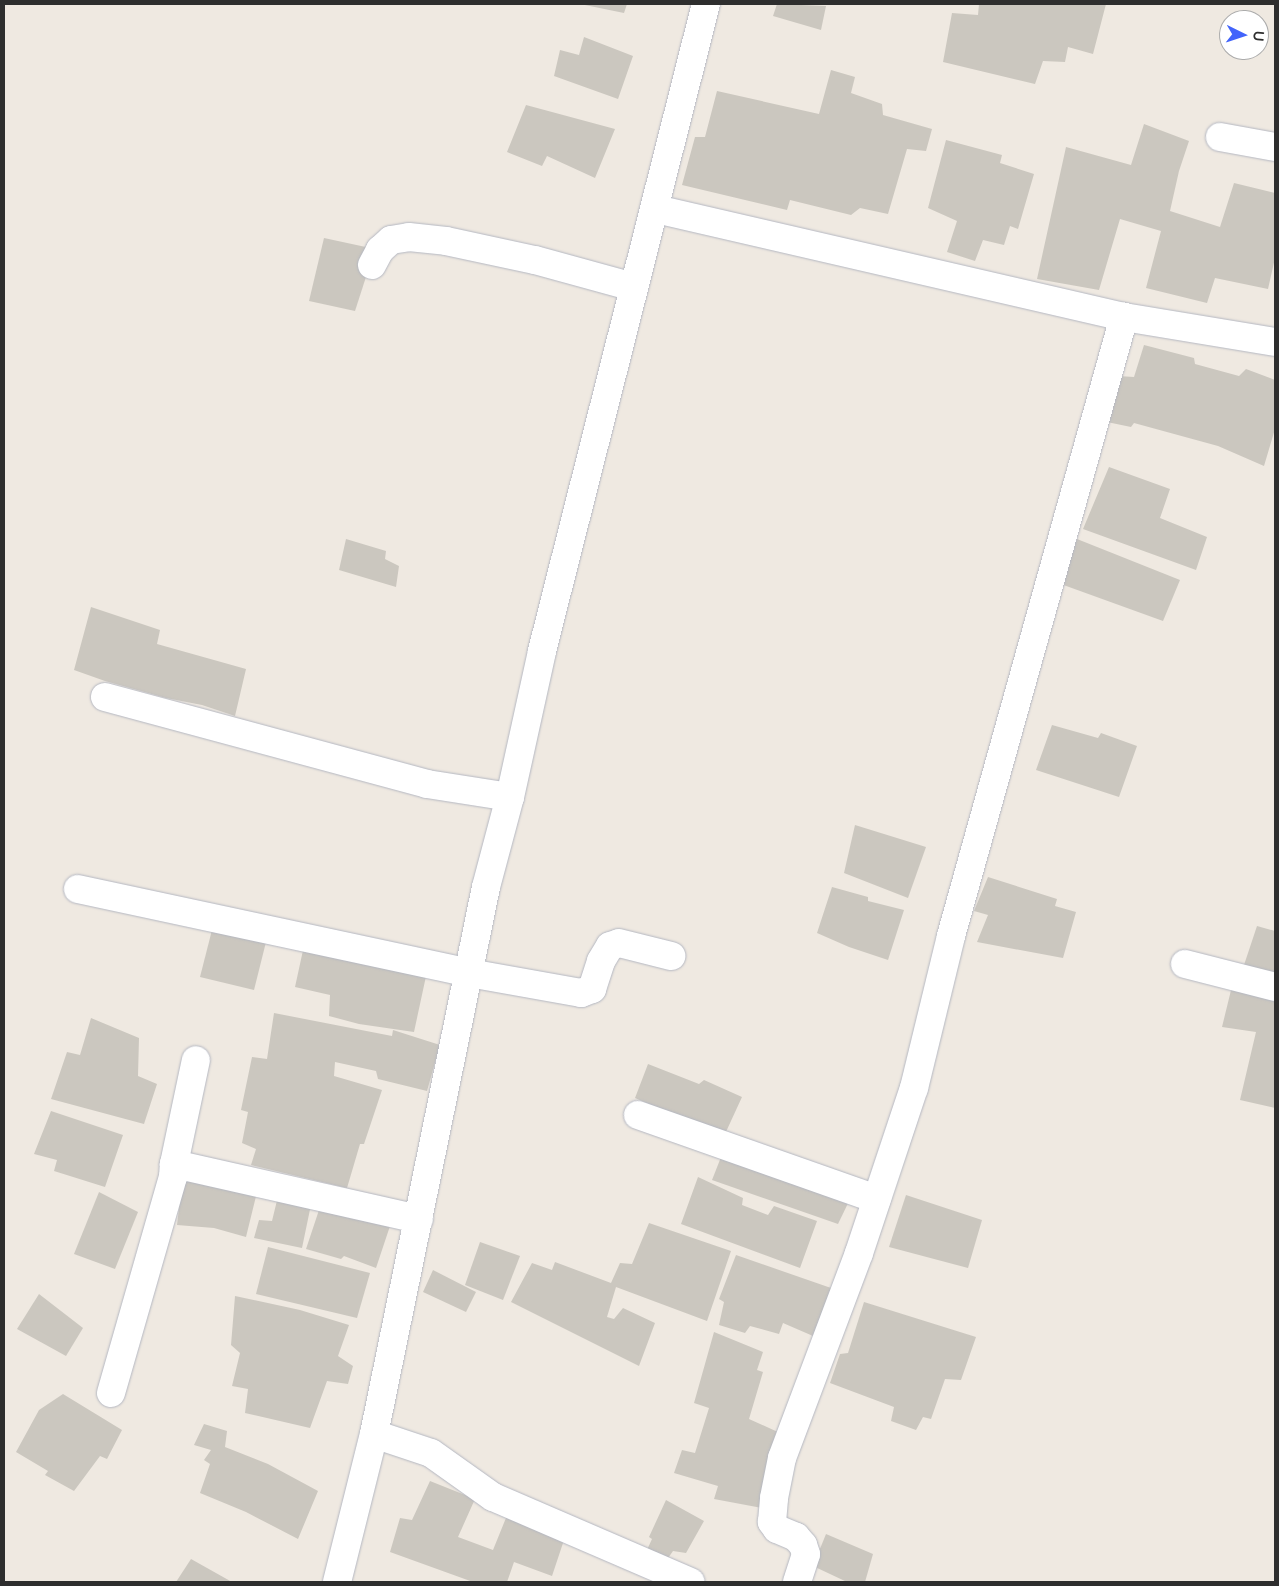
<!DOCTYPE html>
<html>
<head>
<meta charset="utf-8">
<style>
  body { margin:0 }
  #map { position:relative; width:1279px; height:1586px; overflow:hidden; background:#efe9e1; font-family:"Varela Round",sans-serif }
  div>[style] { position:absolute }
  [style*='--x'] { left:calc(var(--x)*1px); top:calc(var(--y)*1px); width:calc(var(--w)*1px); rotate:calc(var(--a)*1deg) }
  .building>* { inset:0; background:#cbc7bf }
  .roads { filter:drop-shadow(0 0 1px #b4b7c1) drop-shadow(0 0 1px #b4b7c1) }
  .minor>* { height:28px; margin:-14px; padding:0 14px; transform-origin:14px; border-radius:14px; background:#fff }
  span { translate:-50% -50%; white-space:nowrap; text-align:center; line-height:1.15; -webkit-text-stroke:4.5px #fff; paint-order:stroke }
  .frame { position:absolute; inset:0; border:5px solid #2e2e2e; pointer-events:none }
  .north { position:absolute; left:1219px; top:10px; width:50px; height:50px; box-sizing:border-box; background:#fff; border:1px solid #ababab; border-radius:50%; rotate:94deg; font-size:14px; font-weight:700; line-height:20px; text-align:center; color:#2e2e2e }
  .north::after { content:''; display:block; margin:auto; width:18px; height:22px; background:#4264fb; clip-path:polygon(50% 0,100% 100%,50% 72%,0 100%) }
</style>
</head>
<body>
<div id="map">
  <div class="building">
    <i style="clip-path:polygon(580px 4px,627px 4px,624px 13px)"></i>
    <i style="clip-path:polygon(777px 4px,826px 6px,821px 30px,773px 16px)"></i>
    <i style="clip-path:polygon(979px 4px,1106px 4px,1093px 54px,1068px 47px,1065px 62px,1043px 61px,1035px 84px,943px 62px,952px 13px,978px 15px)"></i>
    <i style="clip-path:polygon(584px 37px,633px 56px,618px 99px,554px 76px,560px 50px,579px 55px)"></i>
    <i style="clip-path:polygon(831px 70px,855px 77px,851px 93px,882px 104px,883px 115px,932px 129px,926px 151px,907px 149px,888px 214px,860px 208px,851px 215px,790px 200px,787px 210px,682px 185px,695px 137px,705px 137px,717px 91px,819px 114px)"></i>
    <i style="clip-path:polygon(526px 105px,615px 129px,595px 178px,547px 156px,542px 166px,507px 152px)"></i>
    <i style="clip-path:polygon(1144px 124px,1189px 141px,1179px 171px,1170px 211px,1220px 227px,1234px 183px,1275px 193px,1275px 258px,1268px 289px,1215px 278px,1207px 303px,1146px 288px,1161px 231px,1120px 219px,1099px 290px,1037px 279px,1066px 147px,1131px 165px)"></i>
    <i style="clip-path:polygon(946px 140px,1002px 155px,1000px 163px,1034px 174px,1018px 229px,1010px 226px,1004px 245px,983px 240px,975px 261px,947px 252px,957px 221px,928px 208px)"></i>
    <i style="clip-path:polygon(324px 238px,375px 249px,355px 311px,309px 301px)"></i>
    <i style="clip-path:polygon(1144px 345px,1194px 358px,1195px 364px,1239px 376px,1246px 369px,1275px 380px,1275px 429px,1264px 466px,1218px 446px,1134px 423px,1131px 427px,1107px 422px,1118px 376px,1134px 377px)"></i>
    <i style="clip-path:polygon(1109px 467px,1170px 489px,1160px 518px,1207px 537px,1196px 570px,1083px 529px)"></i>
    <i style="clip-path:polygon(346px 539px,386px 551px,385px 559px,399px 566px,396px 587px,339px 570px)"></i>
    <i style="clip-path:polygon(1077px 539px,1180px 580px,1163px 621px,1058px 583px)"></i>
    <i style="clip-path:polygon(91px 607px,160px 630px,157px 644px,246px 669px,235px 716px,202px 705px,166px 698px,105px 681px,74px 670px)"></i>
    <i style="clip-path:polygon(1052px 725px,1098px 738px,1101px 733px,1137px 746px,1119px 797px,1036px 770px)"></i>
    <i style="clip-path:polygon(855px 825px,926px 847px,908px 898px,844px 873px)"></i>
    <i style="clip-path:polygon(988px 877px,1057px 899px,1055px 906px,1076px 912px,1063px 958px,977px 942px,988px 915px,974px 911px)"></i>
    <i style="clip-path:polygon(832px 887px,868px 897px,868px 901px,904px 910px,888px 960px,849px 947px,817px 933px)"></i>
    <i style="clip-path:polygon(213px 926px,266px 942px,254px 990px,200px 977px)"></i>
    <i style="clip-path:polygon(1257px 926px,1275px 931px,1275px 975px,1243px 968px)"></i>
    <i style="clip-path:polygon(305px 941px,428px 967px,414px 1032px,359px 1024px,329px 1016px,330px 995px,295px 987px)"></i>
    <i style="clip-path:polygon(1233px 982px,1275px 992px,1275px 1108px,1240px 1100px,1256px 1032px,1222px 1027px)"></i>
    <i style="clip-path:polygon(274px 1013px,392px 1036px,393px 1030px,440px 1045px,427px 1091px,378px 1079px,376px 1071px,335px 1062px,334px 1076px,382px 1090px,364px 1144px,360px 1144px,347px 1188px,251px 1165px,256px 1149px,242px 1143px,248px 1112px,241px 1110px,252px 1057px,267px 1059px)"></i>
    <i style="clip-path:polygon(91px 1018px,139px 1038px,138px 1076px,157px 1084px,144px 1124px,51px 1099px,67px 1052px,80px 1055px)"></i>
    <i style="clip-path:polygon(648px 1064px,699px 1084px,704px 1080px,742px 1097px,725px 1134px,690px 1122px,635px 1098px)"></i>
    <i style="clip-path:polygon(51px 1111px,123px 1135px,105px 1187px,54px 1171px,57px 1160px,34px 1154px)"></i>
    <i style="clip-path:polygon(725px 1147px,852px 1195px,838px 1224px,712px 1180px)"></i>
    <i style="clip-path:polygon(183px 1175px,259px 1184px,246px 1237px,214px 1228px,177px 1225px)"></i>
    <i style="clip-path:polygon(698px 1177px,743px 1198px,742px 1205px,768px 1215px,774px 1206px,817px 1221px,800px 1268px,681px 1224px)"></i>
    <i style="clip-path:polygon(280px 1188px,313px 1195px,302px 1248px,254px 1238px,259px 1220px,272px 1221px)"></i>
    <i style="clip-path:polygon(99px 1192px,138px 1212px,115px 1269px,74px 1254px)"></i>
    <i style="clip-path:polygon(906px 1195px,982px 1220px,968px 1268px,889px 1247px)"></i>
    <i style="clip-path:polygon(323px 1198px,393px 1217px,376px 1268px,344px 1256px,341px 1259px,306px 1249px)"></i>
    <i style="clip-path:polygon(649px 1223px,731px 1251px,707px 1321px,616px 1287px,607px 1317px,614px 1319px,623px 1308px,655px 1323px,639px 1366px,511px 1302px,532px 1263px,552px 1270px,555px 1262px,611px 1283px,620px 1263px,632px 1264px)"></i>
    <i style="clip-path:polygon(480px 1242px,520px 1256px,503px 1300px,465px 1285px)"></i>
    <i style="clip-path:polygon(268px 1247px,370px 1273px,357px 1318px,256px 1294px)"></i>
    <i style="clip-path:polygon(736px 1255px,831px 1288px,813px 1336px,783px 1323px,779px 1334px,750px 1326px,745px 1333px,719px 1325px,724px 1302px,719px 1299px)"></i>
    <i style="clip-path:polygon(433px 1270px,476px 1292px,466px 1312px,423px 1292px)"></i>
    <i style="clip-path:polygon(39px 1294px,83px 1328px,66px 1356px,17px 1329px)"></i>
    <i style="clip-path:polygon(235px 1296px,300px 1310px,349px 1325px,338px 1356px,353px 1366px,348px 1384px,327px 1381px,310px 1428px,245px 1413px,248px 1389px,232px 1386px,240px 1353px,231px 1345px)"></i>
    <i style="clip-path:polygon(864px 1302px,976px 1337px,961px 1380px,945px 1379px,931px 1419px,923px 1417px,916px 1430px,891px 1421px,894px 1407px,830px 1383px,840px 1354px,848px 1353px)"></i>
    <i style="clip-path:polygon(714px 1332px,763px 1352px,757px 1370px,763px 1372px,749px 1419px,780px 1433px,762px 1508px,714px 1499px,718px 1486px,674px 1473px,682px 1450px,695px 1453px,709px 1408px,694px 1403px)"></i>
    <i style="clip-path:polygon(63px 1394px,122px 1430px,107px 1459px,100px 1456px,74px 1491px,45px 1475px,48px 1471px,16px 1452px,39px 1410px)"></i>
    <i style="clip-path:polygon(204px 1424px,227px 1431px,225px 1447px,268px 1464px,318px 1491px,298px 1539px,246px 1512px,200px 1493px,210px 1464px,204px 1460px,211px 1450px,194px 1445px)"></i>
    <i style="clip-path:polygon(430px 1481px,475px 1499px,458px 1537px,493px 1550px,510px 1508px,564px 1540px,552px 1576px,514px 1562px,507px 1582px,473px 1582px,390px 1552px,400px 1518px,412px 1520px)"></i>
    <i style="clip-path:polygon(666px 1500px,704px 1521px,686px 1553px,673px 1551px,666px 1561px,646px 1552px,652px 1539px,649px 1537px)"></i>
    <i style="clip-path:polygon(826px 1534px,873px 1554px,865px 1582px,847px 1582px,813px 1566px)"></i>
    <i style="clip-path:polygon(191px 1559px,232px 1582px,176px 1582px)"></i>
  </div>
  <div class="roads">
    <div class="minor">
      <i style="--x:1220;--y:137;--w:56;--a:10.3"></i>
      <i style="--x:656;--y:209;--w:480;--a:13"></i>
      <i style="--x:1124;--y:317;--w:153;--a:9.4"></i>
      <i style="--x:372;--y:265;--w:17;--a:-62"></i>
      <i style="--x:380;--y:250;--w:15;--a:-42"></i>
      <i style="--x:391;--y:240;--w:18;--a:-9"></i>
      <i style="--x:409;--y:237;--w:37;--a:6"></i>
      <i style="--x:446;--y:241;--w:91;--a:12.1"></i>
      <i style="--x:535;--y:260;--w:102;--a:15.4"></i>
      <i style="--x:105;--y:697;--w:334;--a:15.1"></i>
      <i style="--x:427;--y:784;--w:84;--a:8.9"></i>
      <i style="--x:78;--y:889;--w:400;--a:12.1"></i>
      <i style="--x:469;--y:973;--w:114;--a:10.1"></i>
      <i style="--x:581;--y:993;--w:12;--a:-20"></i>
      <i style="--x:592;--y:989;--w:29;--a:-72"></i>
      <i style="--x:601;--y:961;--w:17;--a:-59"></i>
      <i style="--x:610;--y:946;--w:9;--a:-18"></i>
      <i style="--x:619;--y:943;--w:54;--a:14"></i>
      <i style="--x:1185;--y:964;--w:93;--a:14.3"></i>
      <i style="--x:638;--y:1115;--w:253;--a:19.4"></i>
      <i style="--x:174;--y:1164;--w:106;--a:-78.1"></i>
      <i style="--x:111;--y:1393;--w:225;--a:-74"></i>
      <i style="--x:173;--y:1177;--w:13;--a:-86"></i>
      <i style="--x:174;--y:1164;--w:251;--a:12.7"></i>
      <i style="--x:374;--y:1434;--w:60;--a:18.4"></i>
      <i style="--x:431;--y:1453;--w:76;--a:35.4"></i>
      <i style="--x:493;--y:1497;--w:215;--a:23.3"></i>
      <i style="--x:337;--y:1582;--w:153;--a:-76"></i>
      <i style="--x:374;--y:1434;--w:558;--a:-78.43"></i>
      <i style="--x:486;--y:887;--w:93;--a:-75.1"></i>
      <i style="--x:510;--y:797;--w:149;--a:-77.6"></i>
      <i style="--x:542;--y:651;--w:667;--a:-75.78"></i>
      <i style="--x:797;--y:1582;--w:29;--a:-72"></i>
      <i style="--x:806;--y:1554;--w:9;--a:-108"></i>
      <i style="--x:803;--y:1545;--w:11;--a:-131"></i>
      <i style="--x:796;--y:1537;--w:21;--a:-157"></i>
      <i style="--x:777;--y:1529;--w:9;--a:-126"></i>
      <i style="--x:772;--y:1522;--w:24;--a:-85"></i>
      <i style="--x:774;--y:1498;--w:41;--a:-78.7"></i>
      <i style="--x:782;--y:1458;--w:219;--a:-69.4"></i>
      <i style="--x:859;--y:1253;--w:174;--a:-71.6"></i>
      <i style="--x:914;--y:1088;--w:156;--a:-76.3"></i>
      <i style="--x:951;--y:936;--w:643;--a:-74.39"></i>
    </div>
  </div>
  <div class="frame"></div>
  <div class="north">U</div>
</div>
</body>
</html>
